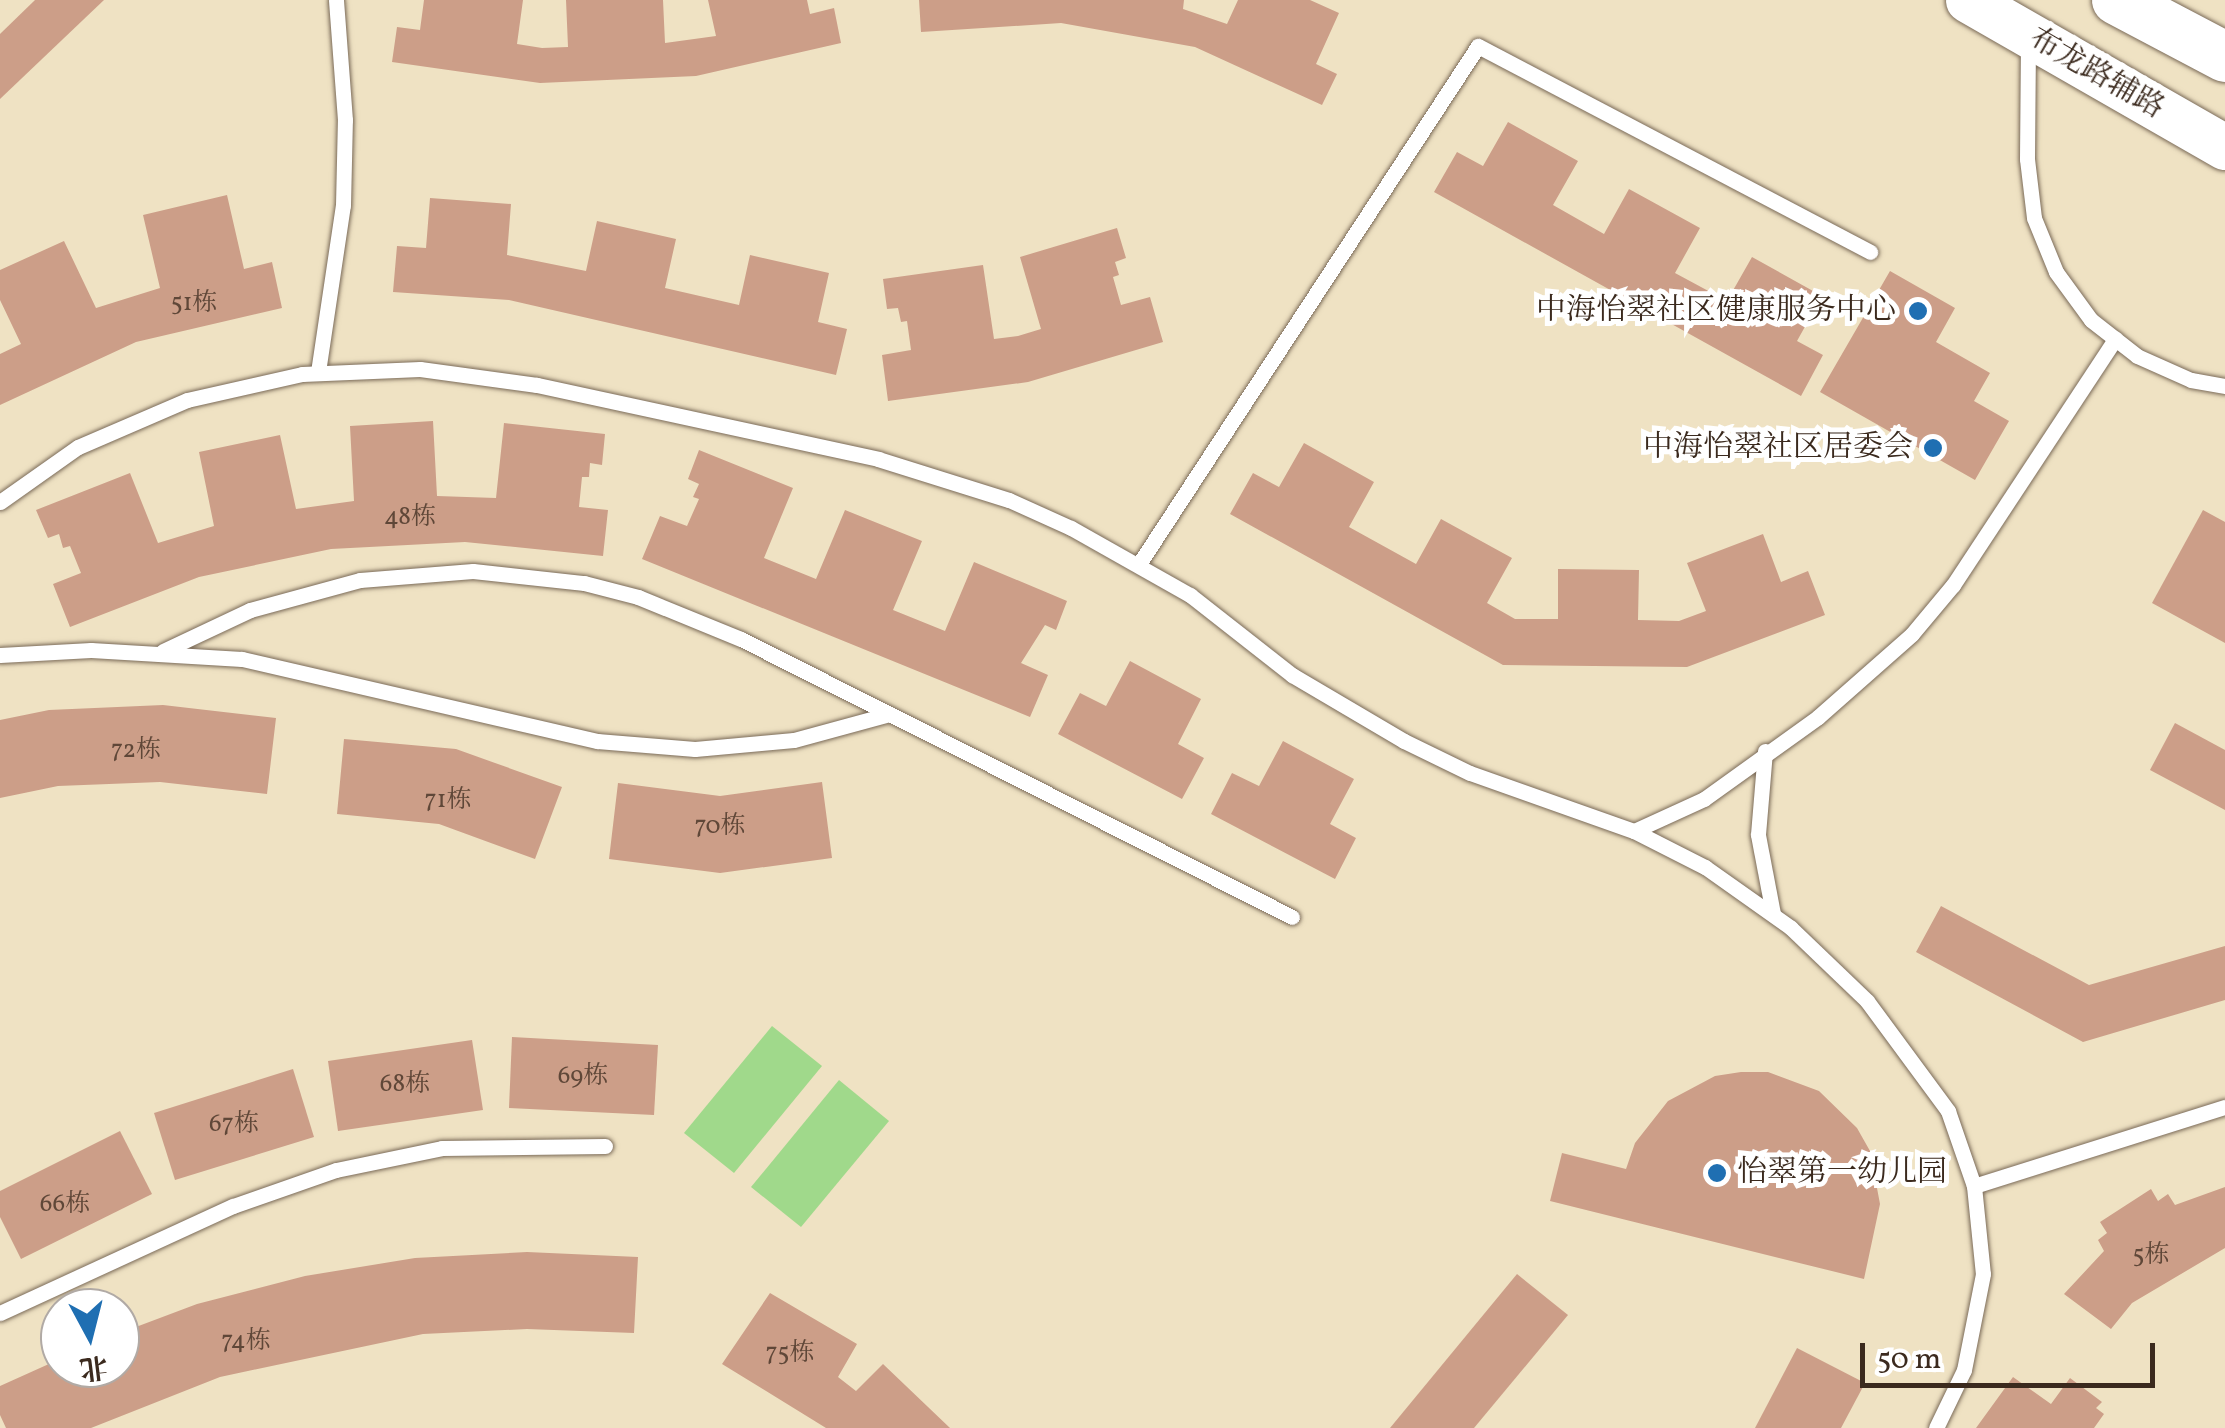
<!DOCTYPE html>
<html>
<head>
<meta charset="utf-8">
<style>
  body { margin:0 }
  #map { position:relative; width:2225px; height:1428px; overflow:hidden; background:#efe2c3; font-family:Vollkorn,"Noto Serif SC",serif }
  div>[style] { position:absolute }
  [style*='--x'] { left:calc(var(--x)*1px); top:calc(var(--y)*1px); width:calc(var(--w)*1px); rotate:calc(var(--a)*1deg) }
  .green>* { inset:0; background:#a0d98b }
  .building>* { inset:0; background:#cc9e88 }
  .roads { filter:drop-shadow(0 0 2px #7a6a58) drop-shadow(0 0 2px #7a6a58) }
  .lane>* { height:15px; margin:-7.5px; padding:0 7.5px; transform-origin:7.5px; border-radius:7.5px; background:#fff }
  .secondary>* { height:45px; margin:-22.5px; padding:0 22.5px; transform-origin:22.5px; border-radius:22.5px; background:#fff }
  .primary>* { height:50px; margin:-25px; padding:0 25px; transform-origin:25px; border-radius:25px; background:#fff }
  .dots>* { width:28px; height:28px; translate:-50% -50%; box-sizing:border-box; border:5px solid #fff; border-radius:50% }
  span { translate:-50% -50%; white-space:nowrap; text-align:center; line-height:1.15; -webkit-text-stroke:10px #fff; paint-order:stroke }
  .number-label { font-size:25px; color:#5f4738 }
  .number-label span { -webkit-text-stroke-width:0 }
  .street-label { font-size:30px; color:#3b2a1e }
  .poi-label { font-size:30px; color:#3b2a1e }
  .right { translate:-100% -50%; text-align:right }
  .left { translate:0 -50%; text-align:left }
  .north { position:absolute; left:40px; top:1288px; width:100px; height:100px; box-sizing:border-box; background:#fff; border:2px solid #b1aaa5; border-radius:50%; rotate:173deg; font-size:28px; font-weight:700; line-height:40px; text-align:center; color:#3b2a1e }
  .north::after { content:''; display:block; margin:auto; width:35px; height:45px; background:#1f6fb2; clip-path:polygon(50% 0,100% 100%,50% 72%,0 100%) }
  .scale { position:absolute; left:1860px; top:1343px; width:295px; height:45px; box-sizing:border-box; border:5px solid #3b2a1e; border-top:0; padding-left:12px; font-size:30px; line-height:35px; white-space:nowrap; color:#3b2a1e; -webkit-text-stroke:8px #fff; paint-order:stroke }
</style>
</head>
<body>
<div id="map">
  <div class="green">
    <i style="clip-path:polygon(772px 1026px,822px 1066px,734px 1173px,684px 1133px)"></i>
    <i style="clip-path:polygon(839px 1080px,889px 1121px,801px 1227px,751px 1187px)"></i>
  </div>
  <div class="building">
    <i style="clip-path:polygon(35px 0,104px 0,0 99px,0 34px)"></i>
    <i style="clip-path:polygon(424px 0,523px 0,517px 44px,542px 48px,568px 47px,566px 0,663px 0,665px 43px,716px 36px,708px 0,807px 0,810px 14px,834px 8px,841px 43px,696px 76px,540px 83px,392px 62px,397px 27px,420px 30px)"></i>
    <i style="clip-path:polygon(919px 0,1184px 0,1183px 9px,1227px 24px,1238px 0,1310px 0,1339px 13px,1316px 64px,1337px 74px,1322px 105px,1195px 47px,1061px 23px,921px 32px)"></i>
    <i style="clip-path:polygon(1508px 122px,1578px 161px,1553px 205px,1604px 234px,1629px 189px,1700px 228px,1675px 273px,1727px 301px,1752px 257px,1822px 296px,1797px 341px,1823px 355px,1801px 396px,1434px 192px,1457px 152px,1483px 166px)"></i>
    <i style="clip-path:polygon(227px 195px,244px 269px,272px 262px,282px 308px,136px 342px,0 405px,0 354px,21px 344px,0 300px,0 270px,64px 241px,96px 308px,160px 288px,143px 215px)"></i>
    <i style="clip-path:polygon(430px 198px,511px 204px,507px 255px,586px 271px,597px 221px,676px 239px,665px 288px,739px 305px,750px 255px,829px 273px,818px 322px,847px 329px,836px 375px,509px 300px,393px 292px,397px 246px,426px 248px)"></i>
    <i style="clip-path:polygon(1117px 228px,1126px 258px,1115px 262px,1119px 275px,1113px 277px,1121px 305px,1150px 297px,1163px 342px,1028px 382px,888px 401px,882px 355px,911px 350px,907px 321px,901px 322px,898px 308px,887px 309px,883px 279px,983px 265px,994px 339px,1018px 336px,1041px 329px,1020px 257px)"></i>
    <i style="clip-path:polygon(1890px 271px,1955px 308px,1936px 342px,1990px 373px,1974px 401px,2009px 421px,1975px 480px,1820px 392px)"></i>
    <i style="clip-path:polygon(433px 421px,437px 496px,496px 498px,504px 423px,605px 434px,602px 465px,590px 463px,589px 477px,582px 477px,579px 507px,608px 510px,603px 556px,465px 542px,331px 549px,199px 577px,70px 627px,53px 584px,81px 573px,70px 546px,63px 548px,59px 534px,48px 538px,36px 510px,130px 473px,158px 543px,214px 526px,199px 452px,280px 435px,296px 509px,354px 501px,350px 426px)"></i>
    <i style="clip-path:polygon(1304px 443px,1374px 482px,1349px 527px,1416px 564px,1441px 519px,1512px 558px,1487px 603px,1515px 619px,1558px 619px,1558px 569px,1639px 570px,1638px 620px,1679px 621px,1706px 611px,1687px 563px,1763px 534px,1781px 582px,1808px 571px,1825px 615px,1687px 667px,1503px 665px,1230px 514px,1253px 473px,1279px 487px)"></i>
    <i style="clip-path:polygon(699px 450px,793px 488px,764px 558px,816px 579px,845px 510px,922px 541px,893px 610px,945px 631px,974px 562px,1067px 601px,1056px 630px,1045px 625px,1021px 663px,1048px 675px,1030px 717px,642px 559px,660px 516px,687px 526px,699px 499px,693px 497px,699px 484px,688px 479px)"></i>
    <i style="clip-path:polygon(2203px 510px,2225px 522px,2225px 643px,2152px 603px)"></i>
    <i style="clip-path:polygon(1130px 661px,1201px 699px,1178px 744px,1204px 758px,1182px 799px,1058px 734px,1080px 693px,1106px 706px)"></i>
    <i style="clip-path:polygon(163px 705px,276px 718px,267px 794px,160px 782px,58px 786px,0 798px,0 720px,49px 710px)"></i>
    <i style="clip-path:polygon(2175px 723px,2225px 750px,2225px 810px,2150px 770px)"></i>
    <i style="clip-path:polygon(344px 739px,456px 749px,562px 787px,535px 859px,439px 824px,337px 814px)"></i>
    <i style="clip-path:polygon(1283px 741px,1354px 779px,1330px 824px,1356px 838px,1335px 879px,1211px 814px,1232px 773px,1259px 786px)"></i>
    <i style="clip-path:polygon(822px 782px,832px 858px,720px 873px,609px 859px,618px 783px,720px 796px)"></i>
    <i style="clip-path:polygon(1941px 906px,2089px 985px,2225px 946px,2225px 1000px,2083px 1042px,1916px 952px)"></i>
    <i style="clip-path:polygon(512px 1037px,658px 1045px,654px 1115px,509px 1108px)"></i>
    <i style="clip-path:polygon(472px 1040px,483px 1110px,338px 1131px,328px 1061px)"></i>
    <i style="clip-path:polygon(293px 1069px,314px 1137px,175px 1180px,154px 1113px)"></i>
    <i style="clip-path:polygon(1741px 1072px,1768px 1072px,1819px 1091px,1857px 1128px,1870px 1151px,1880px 1204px,1864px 1279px,1550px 1201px,1562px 1153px,1626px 1169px,1635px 1143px,1668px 1101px,1715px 1076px)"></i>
    <i style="clip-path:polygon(120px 1131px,152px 1194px,21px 1259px,0 1217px,0 1191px)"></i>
    <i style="clip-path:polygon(2225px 1187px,2225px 1248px,2132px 1303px,2111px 1329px,2064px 1294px,2104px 1251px,2098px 1240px,2107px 1233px,2100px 1222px,2151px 1189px,2158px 1201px,2168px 1194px,2175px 1205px)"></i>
    <i style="clip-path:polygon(527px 1252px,638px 1257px,634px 1333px,527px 1329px,423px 1334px,220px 1377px,91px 1428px,6px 1428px,0 1415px,0 1386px,60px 1359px,60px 1368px,120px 1368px,120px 1333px,197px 1304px,305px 1276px,415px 1258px)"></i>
    <i style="clip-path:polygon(1517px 1274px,1568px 1315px,1474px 1428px,1390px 1428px)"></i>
    <i style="clip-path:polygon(770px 1293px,857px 1344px,838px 1377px,856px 1391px,883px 1364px,950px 1428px,826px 1428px,722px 1364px)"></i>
    <i style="clip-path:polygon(1797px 1348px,1865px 1383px,1841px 1428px,1755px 1428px)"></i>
    <i style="clip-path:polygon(2013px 1377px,2051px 1404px,2070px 1378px,2102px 1402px,2096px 1408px,2104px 1414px,2094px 1428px,1976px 1428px)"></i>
  </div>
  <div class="roads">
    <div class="lane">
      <i style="--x:2028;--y:43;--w:116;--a:90.5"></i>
      <i style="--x:2027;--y:159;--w:59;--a:83.2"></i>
      <i style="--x:2034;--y:218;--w:58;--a:67.8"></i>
      <i style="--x:2056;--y:272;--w:59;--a:53.9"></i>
      <i style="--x:2091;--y:320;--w:58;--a:38"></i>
      <i style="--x:2137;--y:356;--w:59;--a:24"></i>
      <i style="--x:2191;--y:380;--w:35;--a:10"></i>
      <i style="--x:318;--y:372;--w:169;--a:-81.5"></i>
      <i style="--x:343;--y:205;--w:85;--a:-88.7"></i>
      <i style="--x:345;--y:120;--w:120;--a:-94.3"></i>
      <i style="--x:0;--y:502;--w:95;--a:-35.2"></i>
      <i style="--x:78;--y:447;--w:119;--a:-23.3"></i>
      <i style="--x:187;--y:400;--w:118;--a:-12.7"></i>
      <i style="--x:302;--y:374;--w:118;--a:-2.4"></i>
      <i style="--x:420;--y:369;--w:118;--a:7.8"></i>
      <i style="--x:537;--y:385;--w:349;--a:12.2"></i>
      <i style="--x:878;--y:459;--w:137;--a:17.4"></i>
      <i style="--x:1009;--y:500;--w:68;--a:24.3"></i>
      <i style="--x:1071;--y:528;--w:137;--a:29.4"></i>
      <i style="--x:1190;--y:595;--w:130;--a:38.1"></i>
      <i style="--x:1292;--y:675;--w:130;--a:30.5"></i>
      <i style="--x:1404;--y:741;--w:73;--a:25.9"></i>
      <i style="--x:1470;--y:773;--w:174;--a:19.5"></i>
      <i style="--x:1634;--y:831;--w:80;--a:26.9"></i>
      <i style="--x:1705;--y:867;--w:105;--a:35.3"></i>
      <i style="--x:1791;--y:928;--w:105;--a:43.8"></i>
      <i style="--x:1867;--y:1001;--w:137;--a:53.6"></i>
      <i style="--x:1948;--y:1111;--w:79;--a:70.9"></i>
      <i style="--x:1974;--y:1186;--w:88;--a:84.2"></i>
      <i style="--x:1983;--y:1274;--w:98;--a:101.2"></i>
      <i style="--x:1964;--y:1370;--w:64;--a:115.8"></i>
      <i style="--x:1139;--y:564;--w:619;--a:-56.8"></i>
      <i style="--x:1478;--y:46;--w:443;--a:27.7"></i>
      <i style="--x:163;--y:651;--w:96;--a:-25.2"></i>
      <i style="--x:250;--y:610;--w:114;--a:-15.3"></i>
      <i style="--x:360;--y:580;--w:113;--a:-4.6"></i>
      <i style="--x:473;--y:571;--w:112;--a:6.2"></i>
      <i style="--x:584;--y:583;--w:56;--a:14.5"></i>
      <i style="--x:638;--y:597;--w:111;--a:22.2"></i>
      <i style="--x:741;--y:639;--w:617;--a:26.77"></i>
      <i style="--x:0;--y:655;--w:91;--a:-3.1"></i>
      <i style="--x:91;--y:650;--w:151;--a:3.4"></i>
      <i style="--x:242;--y:659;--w:364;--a:13"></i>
      <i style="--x:597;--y:741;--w:98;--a:4.7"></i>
      <i style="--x:695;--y:749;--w:99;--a:-5.2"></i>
      <i style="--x:794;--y:740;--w:99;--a:-15.2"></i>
      <i style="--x:1765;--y:751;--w:84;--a:94.8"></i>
      <i style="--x:1758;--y:835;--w:80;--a:79.2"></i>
      <i style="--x:1634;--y:831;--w:77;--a:-24.6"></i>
      <i style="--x:1704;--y:799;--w:140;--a:-35.7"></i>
      <i style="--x:1818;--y:717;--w:125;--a:-41.4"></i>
      <i style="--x:1912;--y:634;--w:64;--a:-50.1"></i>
      <i style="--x:1953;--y:585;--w:295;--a:-56.6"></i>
      <i style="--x:1974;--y:1186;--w:263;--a:-17.5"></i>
      <i style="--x:0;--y:1313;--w:256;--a:-24.7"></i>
      <i style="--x:233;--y:1206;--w:109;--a:-19.3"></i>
      <i style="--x:336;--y:1170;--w:108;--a:-11.7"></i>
      <i style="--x:442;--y:1148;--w:163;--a:-0.7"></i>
    </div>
    <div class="secondary">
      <i style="--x:1968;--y:0;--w:296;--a:29.8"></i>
    </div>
    <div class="primary">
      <i style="--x:2117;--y:0;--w:122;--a:27.8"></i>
    </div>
  </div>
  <div class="dots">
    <i style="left:1918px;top:311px;background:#1f6fb2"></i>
    <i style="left:1933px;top:448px;background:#1f6fb2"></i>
    <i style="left:1717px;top:1173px;background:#1f6fb2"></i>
  </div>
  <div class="number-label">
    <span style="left:194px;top:304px">51栋</span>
    <span style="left:410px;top:518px">48栋</span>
    <span style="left:136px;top:751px">72栋</span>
    <span style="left:448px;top:801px">71栋</span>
    <span style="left:720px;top:827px">70栋</span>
    <span style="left:583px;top:1077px">69栋</span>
    <span style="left:405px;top:1085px">68栋</span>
    <span style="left:234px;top:1125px">67栋</span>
    <span style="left:65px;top:1205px">66栋</span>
    <span style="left:2151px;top:1256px">5栋</span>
    <span style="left:246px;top:1342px">74栋</span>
    <span style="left:790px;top:1354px">75栋</span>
  </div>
  <div class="street-label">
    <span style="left:2096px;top:74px;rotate:30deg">布龙路辅路</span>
  </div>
  <div class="poi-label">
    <span class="right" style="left:1896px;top:311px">中海怡翠社区健康服务中心</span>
    <span class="right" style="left:1913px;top:448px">中海怡翠社区居委会</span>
    <span class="left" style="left:1737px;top:1173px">怡翠第一幼儿园</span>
  </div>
  <div class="north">北</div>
  <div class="scale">50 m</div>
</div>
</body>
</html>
